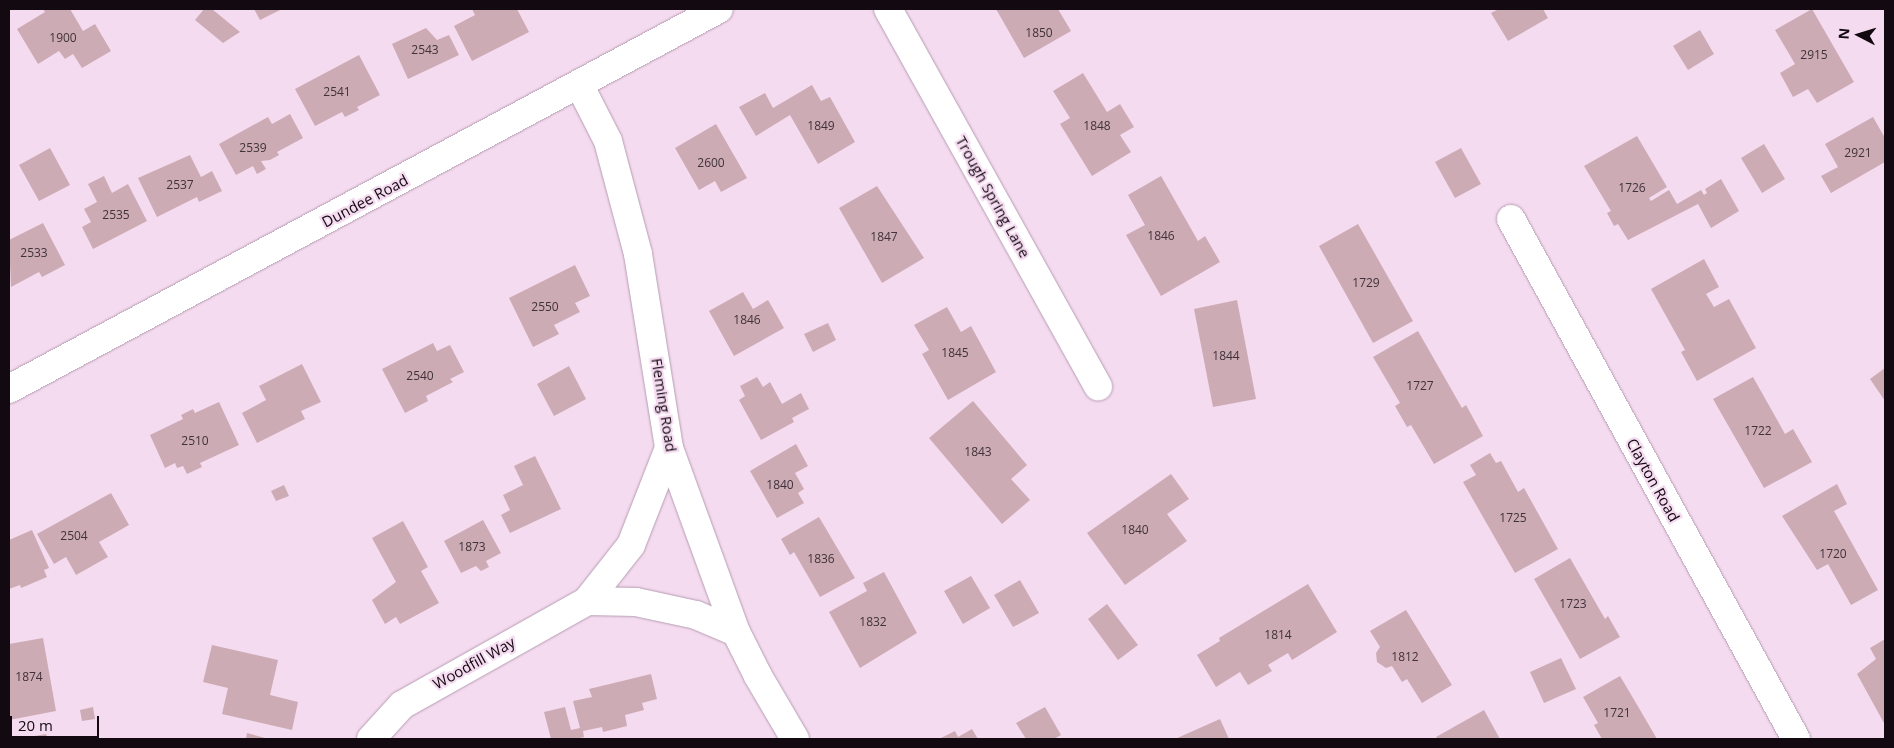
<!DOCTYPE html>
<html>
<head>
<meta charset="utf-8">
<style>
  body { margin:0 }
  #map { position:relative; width:1894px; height:748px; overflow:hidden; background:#f5dbf0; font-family:"Open Sans",sans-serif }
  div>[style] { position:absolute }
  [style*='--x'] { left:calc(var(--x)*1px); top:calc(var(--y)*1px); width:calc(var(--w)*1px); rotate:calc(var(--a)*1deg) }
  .building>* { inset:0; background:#ccabb4 }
  .roads { filter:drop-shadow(0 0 1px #b59db1) drop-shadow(0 0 1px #b59db1) }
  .minor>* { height:28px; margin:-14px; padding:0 14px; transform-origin:14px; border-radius:14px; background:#fff }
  span { translate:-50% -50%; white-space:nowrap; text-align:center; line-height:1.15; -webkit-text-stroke:4.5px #f5dbf0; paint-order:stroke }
  .number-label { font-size:12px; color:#40323a }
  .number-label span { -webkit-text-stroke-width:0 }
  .street-label { font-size:15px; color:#120911 }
  .frame { position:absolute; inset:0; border:10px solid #120911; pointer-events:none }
  .north { position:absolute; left:1834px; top:10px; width:50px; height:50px; -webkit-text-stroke:4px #f5dbf0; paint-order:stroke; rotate:275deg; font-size:14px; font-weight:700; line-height:20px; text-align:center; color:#120911 }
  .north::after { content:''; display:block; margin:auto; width:18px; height:22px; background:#120911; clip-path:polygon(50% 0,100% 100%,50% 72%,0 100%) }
  .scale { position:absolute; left:10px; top:716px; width:89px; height:22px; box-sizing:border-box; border:2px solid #120911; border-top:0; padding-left:6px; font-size:15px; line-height:18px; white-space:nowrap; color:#120911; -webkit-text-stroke:4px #f5dbf0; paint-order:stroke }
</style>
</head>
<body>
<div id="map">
  <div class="building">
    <i style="clip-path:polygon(43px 9px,70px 9px,83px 31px,95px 24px,111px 51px,82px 68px,73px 54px,65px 59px,59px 51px,38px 64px,17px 29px,45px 12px)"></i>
    <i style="clip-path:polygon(204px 9px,212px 9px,240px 32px,223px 43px,195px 20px)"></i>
    <i style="clip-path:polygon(254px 9px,282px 9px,260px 20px)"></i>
    <i style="clip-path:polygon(472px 9px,517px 9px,529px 32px,472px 61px,454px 26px,475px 15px)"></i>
    <i style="clip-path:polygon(996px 9px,1058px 9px,1071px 31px,1024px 58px)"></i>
    <i style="clip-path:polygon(1499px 9px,1543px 9px,1548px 18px,1508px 41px,1491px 13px)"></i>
    <i style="clip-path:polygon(1812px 9px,1854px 82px,1817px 103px,1808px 89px,1793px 97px,1780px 73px,1795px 64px,1775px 30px)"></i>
    <i style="clip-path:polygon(426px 28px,437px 40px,449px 35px,459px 55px,408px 79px,392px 44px)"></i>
    <i style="clip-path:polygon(1700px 30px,1714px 54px,1688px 70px,1673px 46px)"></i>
    <i style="clip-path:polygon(359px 55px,380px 95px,357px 107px,359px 110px,345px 117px,342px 112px,315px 126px,295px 89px)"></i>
    <i style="clip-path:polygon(1083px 73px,1107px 112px,1120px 104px,1134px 127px,1120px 135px,1131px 152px,1092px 176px,1060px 124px,1070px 118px,1053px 91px)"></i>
    <i style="clip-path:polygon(812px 85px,821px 101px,830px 97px,855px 142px,818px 164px,790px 115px,756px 136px,739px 107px,765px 93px,773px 108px)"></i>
    <i style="clip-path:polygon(290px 114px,303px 138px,277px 152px,279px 155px,270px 160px,261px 161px,266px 169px,257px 174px,253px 166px,236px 175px,219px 144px,268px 117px,272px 124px)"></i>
    <i style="clip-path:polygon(1873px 117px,1885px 138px,1885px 162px,1831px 193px,1821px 176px,1838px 167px,1825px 144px)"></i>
    <i style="clip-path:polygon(716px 124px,747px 178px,721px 192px,715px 181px,699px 190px,675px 148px)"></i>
    <i style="clip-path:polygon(1637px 136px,1667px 187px,1649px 198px,1651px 201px,1669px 190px,1677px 204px,1701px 190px,1704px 195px,1707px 193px,1705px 189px,1721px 179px,1739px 211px,1711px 228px,1698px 204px,1628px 240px,1618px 224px,1614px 226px,1607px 213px,1611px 211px,1584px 166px)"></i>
    <i style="clip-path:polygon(1764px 144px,1785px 179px,1762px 193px,1741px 158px)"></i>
    <i style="clip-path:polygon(50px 148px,70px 185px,39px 201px,19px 165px)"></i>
    <i style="clip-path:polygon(1461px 148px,1481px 184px,1455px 198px,1435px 162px)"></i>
    <i style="clip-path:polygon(190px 155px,201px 177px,212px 171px,222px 191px,199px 202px,197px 197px,157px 217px,138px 178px)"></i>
    <i style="clip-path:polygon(104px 176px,112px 193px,128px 184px,147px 221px,93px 249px,82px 227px,91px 222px,84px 209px,97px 202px,88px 184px)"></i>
    <i style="clip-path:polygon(1161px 176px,1198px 241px,1205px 236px,1220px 262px,1161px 296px,1126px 235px,1145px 225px,1128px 195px)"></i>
    <i style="clip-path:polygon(877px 186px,924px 258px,882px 283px,839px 208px)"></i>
    <i style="clip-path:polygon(43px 223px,65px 265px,42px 277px,39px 272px,11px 287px,9px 240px)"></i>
    <i style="clip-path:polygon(1358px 224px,1413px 321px,1373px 343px,1319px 246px)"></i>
    <i style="clip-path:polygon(1704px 259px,1719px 287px,1706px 294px,1714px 307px,1729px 299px,1756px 348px,1697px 381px,1681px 352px,1685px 350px,1651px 289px)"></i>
    <i style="clip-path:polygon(575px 265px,590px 296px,575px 303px,580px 312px,554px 325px,559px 334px,533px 347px,509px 298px)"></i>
    <i style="clip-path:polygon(743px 292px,753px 309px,768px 300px,784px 328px,734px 356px,709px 311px)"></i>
    <i style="clip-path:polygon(1237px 300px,1256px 399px,1213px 407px,1194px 309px)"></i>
    <i style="clip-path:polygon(947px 307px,961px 332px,971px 326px,996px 372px,948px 400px,922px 354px,929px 350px,914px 325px)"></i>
    <i style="clip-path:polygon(828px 323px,836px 340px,813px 352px,804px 334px)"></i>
    <i style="clip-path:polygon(1418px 331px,1462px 408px,1466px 405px,1483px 436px,1434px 464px,1411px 425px,1407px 427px,1395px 406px,1400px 403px,1373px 357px)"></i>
    <i style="clip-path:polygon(433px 343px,437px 351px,450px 345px,464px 372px,450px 379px,453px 382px,426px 396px,428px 401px,405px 413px,382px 369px)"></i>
    <i style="clip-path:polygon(302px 364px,321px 402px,301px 411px,305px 419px,257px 443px,242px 413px,266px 400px,259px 386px)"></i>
    <i style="clip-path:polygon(569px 366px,586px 399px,554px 416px,537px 384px)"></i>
    <i style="clip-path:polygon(1885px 368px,1885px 401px,1870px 379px)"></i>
    <i style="clip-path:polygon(757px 377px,763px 387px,770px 382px,782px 404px,801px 393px,809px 409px,792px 418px,794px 422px,761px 440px,739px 400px,745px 396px,740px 386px)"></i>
    <i style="clip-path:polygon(1753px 377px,1785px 434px,1793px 429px,1812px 462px,1764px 488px,1713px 399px)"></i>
    <i style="clip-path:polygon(973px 401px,1027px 465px,1011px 479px,1030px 500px,1002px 524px,929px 438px)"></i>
    <i style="clip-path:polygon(219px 402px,239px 445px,200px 463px,202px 467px,187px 474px,183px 466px,177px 468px,175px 463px,165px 468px,150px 435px,183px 419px,181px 415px,193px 409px,195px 413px)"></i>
    <i style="clip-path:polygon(796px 444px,808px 466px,795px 473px,804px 489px,798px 493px,804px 503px,777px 518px,750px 471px)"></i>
    <i style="clip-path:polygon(1490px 453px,1496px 463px,1501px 461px,1518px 492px,1524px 488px,1558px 549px,1515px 573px,1463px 482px,1476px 475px,1470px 465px)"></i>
    <i style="clip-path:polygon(535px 456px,561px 509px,510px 533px,501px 515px,510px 510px,503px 495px,523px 485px,514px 466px)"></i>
    <i style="clip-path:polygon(1171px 474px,1189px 499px,1167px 514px,1187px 541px,1125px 585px,1087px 533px)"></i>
    <i style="clip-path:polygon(1837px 484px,1847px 504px,1834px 511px,1878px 590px,1851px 605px,1828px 564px,1817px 570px,1782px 516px)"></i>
    <i style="clip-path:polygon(284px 485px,289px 496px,276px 501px,271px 491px)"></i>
    <i style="clip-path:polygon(111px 493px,129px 525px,99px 542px,108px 557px,76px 575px,66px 557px,54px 564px,37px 534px)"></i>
    <i style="clip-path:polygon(819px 517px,855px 578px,820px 597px,794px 552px,790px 555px,781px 539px)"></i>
    <i style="clip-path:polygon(483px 520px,501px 553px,486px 561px,489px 567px,481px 571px,476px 566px,461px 573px,444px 541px)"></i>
    <i style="clip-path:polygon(403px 521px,428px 567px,421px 571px,439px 603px,400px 624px,396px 617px,385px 624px,372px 600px,396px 582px,372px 538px)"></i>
    <i style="clip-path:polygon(32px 530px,49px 568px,44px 570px,47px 577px,21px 588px,20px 585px,9px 589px,9px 540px)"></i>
    <i style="clip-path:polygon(1570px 558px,1605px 619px,1608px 616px,1620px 637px,1580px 659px,1534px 579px)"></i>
    <i style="clip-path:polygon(884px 572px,917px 633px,860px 668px,829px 612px,867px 591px,863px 583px)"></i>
    <i style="clip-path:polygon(971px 576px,990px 608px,963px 624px,944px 591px)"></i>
    <i style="clip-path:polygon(1020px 580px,1039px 613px,1013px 627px,994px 595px)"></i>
    <i style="clip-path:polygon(1308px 584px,1337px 632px,1292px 660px,1288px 653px,1268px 665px,1272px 671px,1248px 685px,1240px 672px,1216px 687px,1197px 655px,1220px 641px,1219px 638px)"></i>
    <i style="clip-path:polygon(1107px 604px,1138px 645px,1118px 660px,1088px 619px)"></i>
    <i style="clip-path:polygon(1406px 610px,1452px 685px,1422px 703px,1407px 679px,1402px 682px,1392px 666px,1386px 668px,1377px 662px,1376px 653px,1380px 647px,1370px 631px)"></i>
    <i style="clip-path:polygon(43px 638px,56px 711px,9px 720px,9px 644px)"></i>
    <i style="clip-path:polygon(1885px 639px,1885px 725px,1857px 674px,1876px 659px,1870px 648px)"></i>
    <i style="clip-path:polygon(212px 645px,278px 660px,270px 695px,298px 702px,292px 730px,222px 714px,228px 688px,203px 682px)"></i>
    <i style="clip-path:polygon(1561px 658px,1576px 689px,1544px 703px,1530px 672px)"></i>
    <i style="clip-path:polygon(651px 674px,657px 699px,642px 703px,644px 710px,625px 715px,627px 726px,603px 732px,602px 727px,583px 731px,584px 737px,576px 739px,551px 739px,544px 712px,565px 707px,571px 730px,580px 728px,573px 701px,592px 697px,589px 689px)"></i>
    <i style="clip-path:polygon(1620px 676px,1636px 703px,1657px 739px,1602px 739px,1594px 725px,1598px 723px,1583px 697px)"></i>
    <i style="clip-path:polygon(93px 707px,95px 719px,82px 721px,80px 710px)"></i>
    <i style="clip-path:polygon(1045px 707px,1061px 735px,1054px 739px,1026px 739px,1016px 723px)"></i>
    <i style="clip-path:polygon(1484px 710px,1500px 739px,1438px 739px,1436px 737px)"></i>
    <i style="clip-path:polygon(1220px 719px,1229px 739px,1175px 739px)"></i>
    <i style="clip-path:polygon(972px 729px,978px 739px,939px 739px,955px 731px,958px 737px)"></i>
    <i style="clip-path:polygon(247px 733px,269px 739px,246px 739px)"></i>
    <i style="clip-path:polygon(46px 734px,48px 739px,24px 739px,23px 738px)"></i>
  </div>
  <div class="roads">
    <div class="minor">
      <i style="--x:888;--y:9;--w:432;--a:60.9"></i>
      <i style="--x:580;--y:86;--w:62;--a:63"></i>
      <i style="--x:608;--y:141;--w:117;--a:75.1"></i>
      <i style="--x:638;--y:254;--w:196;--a:80.9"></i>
      <i style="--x:669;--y:448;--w:196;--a:70"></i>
      <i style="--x:736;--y:632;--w:49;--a:63.4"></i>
      <i style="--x:758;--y:676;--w:73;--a:59.6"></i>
      <i style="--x:1511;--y:219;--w:593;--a:61.27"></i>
      <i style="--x:9;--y:389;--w:805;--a:-28.16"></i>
      <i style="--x:587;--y:601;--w:49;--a:1.2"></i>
      <i style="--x:636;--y:602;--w:61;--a:12.2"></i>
      <i style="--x:696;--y:615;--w:43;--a:23"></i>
      <i style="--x:371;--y:739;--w:46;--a:-47.6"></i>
      <i style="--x:402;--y:705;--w:212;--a:-29.3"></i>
      <i style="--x:587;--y:601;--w:71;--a:-51.8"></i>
      <i style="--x:631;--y:545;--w:104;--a:-68.6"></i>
    </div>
  </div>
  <div class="number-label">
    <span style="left:1039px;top:33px">1850</span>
    <span style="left:63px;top:38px">1900</span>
    <span style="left:425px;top:50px">2543</span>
    <span style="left:1814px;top:55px">2915</span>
    <span style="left:337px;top:92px">2541</span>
    <span style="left:821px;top:126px">1849</span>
    <span style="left:1097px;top:126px">1848</span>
    <span style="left:253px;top:148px">2539</span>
    <span style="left:1858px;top:153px">2921</span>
    <span style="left:711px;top:163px">2600</span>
    <span style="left:180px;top:185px">2537</span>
    <span style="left:1632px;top:188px">1726</span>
    <span style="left:116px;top:215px">2535</span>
    <span style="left:1161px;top:236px">1846</span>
    <span style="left:884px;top:237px">1847</span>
    <span style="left:34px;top:253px">2533</span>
    <span style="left:1366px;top:283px">1729</span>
    <span style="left:545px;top:307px">2550</span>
    <span style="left:747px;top:320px">1846</span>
    <span style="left:955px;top:353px">1845</span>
    <span style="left:1226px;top:356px">1844</span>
    <span style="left:420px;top:376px">2540</span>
    <span style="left:1420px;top:386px">1727</span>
    <span style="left:1758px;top:431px">1722</span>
    <span style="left:195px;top:441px">2510</span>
    <span style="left:978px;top:452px">1843</span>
    <span style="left:780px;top:485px">1840</span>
    <span style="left:1513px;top:518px">1725</span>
    <span style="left:1135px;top:530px">1840</span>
    <span style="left:74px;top:536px">2504</span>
    <span style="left:472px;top:547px">1873</span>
    <span style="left:1833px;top:554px">1720</span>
    <span style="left:821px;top:559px">1836</span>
    <span style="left:1573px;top:604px">1723</span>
    <span style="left:873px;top:622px">1832</span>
    <span style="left:1278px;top:635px">1814</span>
    <span style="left:1405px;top:657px">1812</span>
    <span style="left:29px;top:677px">1874</span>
    <span style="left:1617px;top:713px">1721</span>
  </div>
  <div class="street-label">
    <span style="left:993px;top:197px;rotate:61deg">Trough Spring Lane</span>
    <span style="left:365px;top:201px;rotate:-28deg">Dundee Road</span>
    <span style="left:664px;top:405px;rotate:81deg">Fleming Road</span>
    <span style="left:1653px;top:480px;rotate:61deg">Clayton Road</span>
    <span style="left:474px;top:663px;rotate:-29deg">Woodfill Way</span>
  </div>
  <div class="frame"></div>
  <div class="north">N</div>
  <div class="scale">20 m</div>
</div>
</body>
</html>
